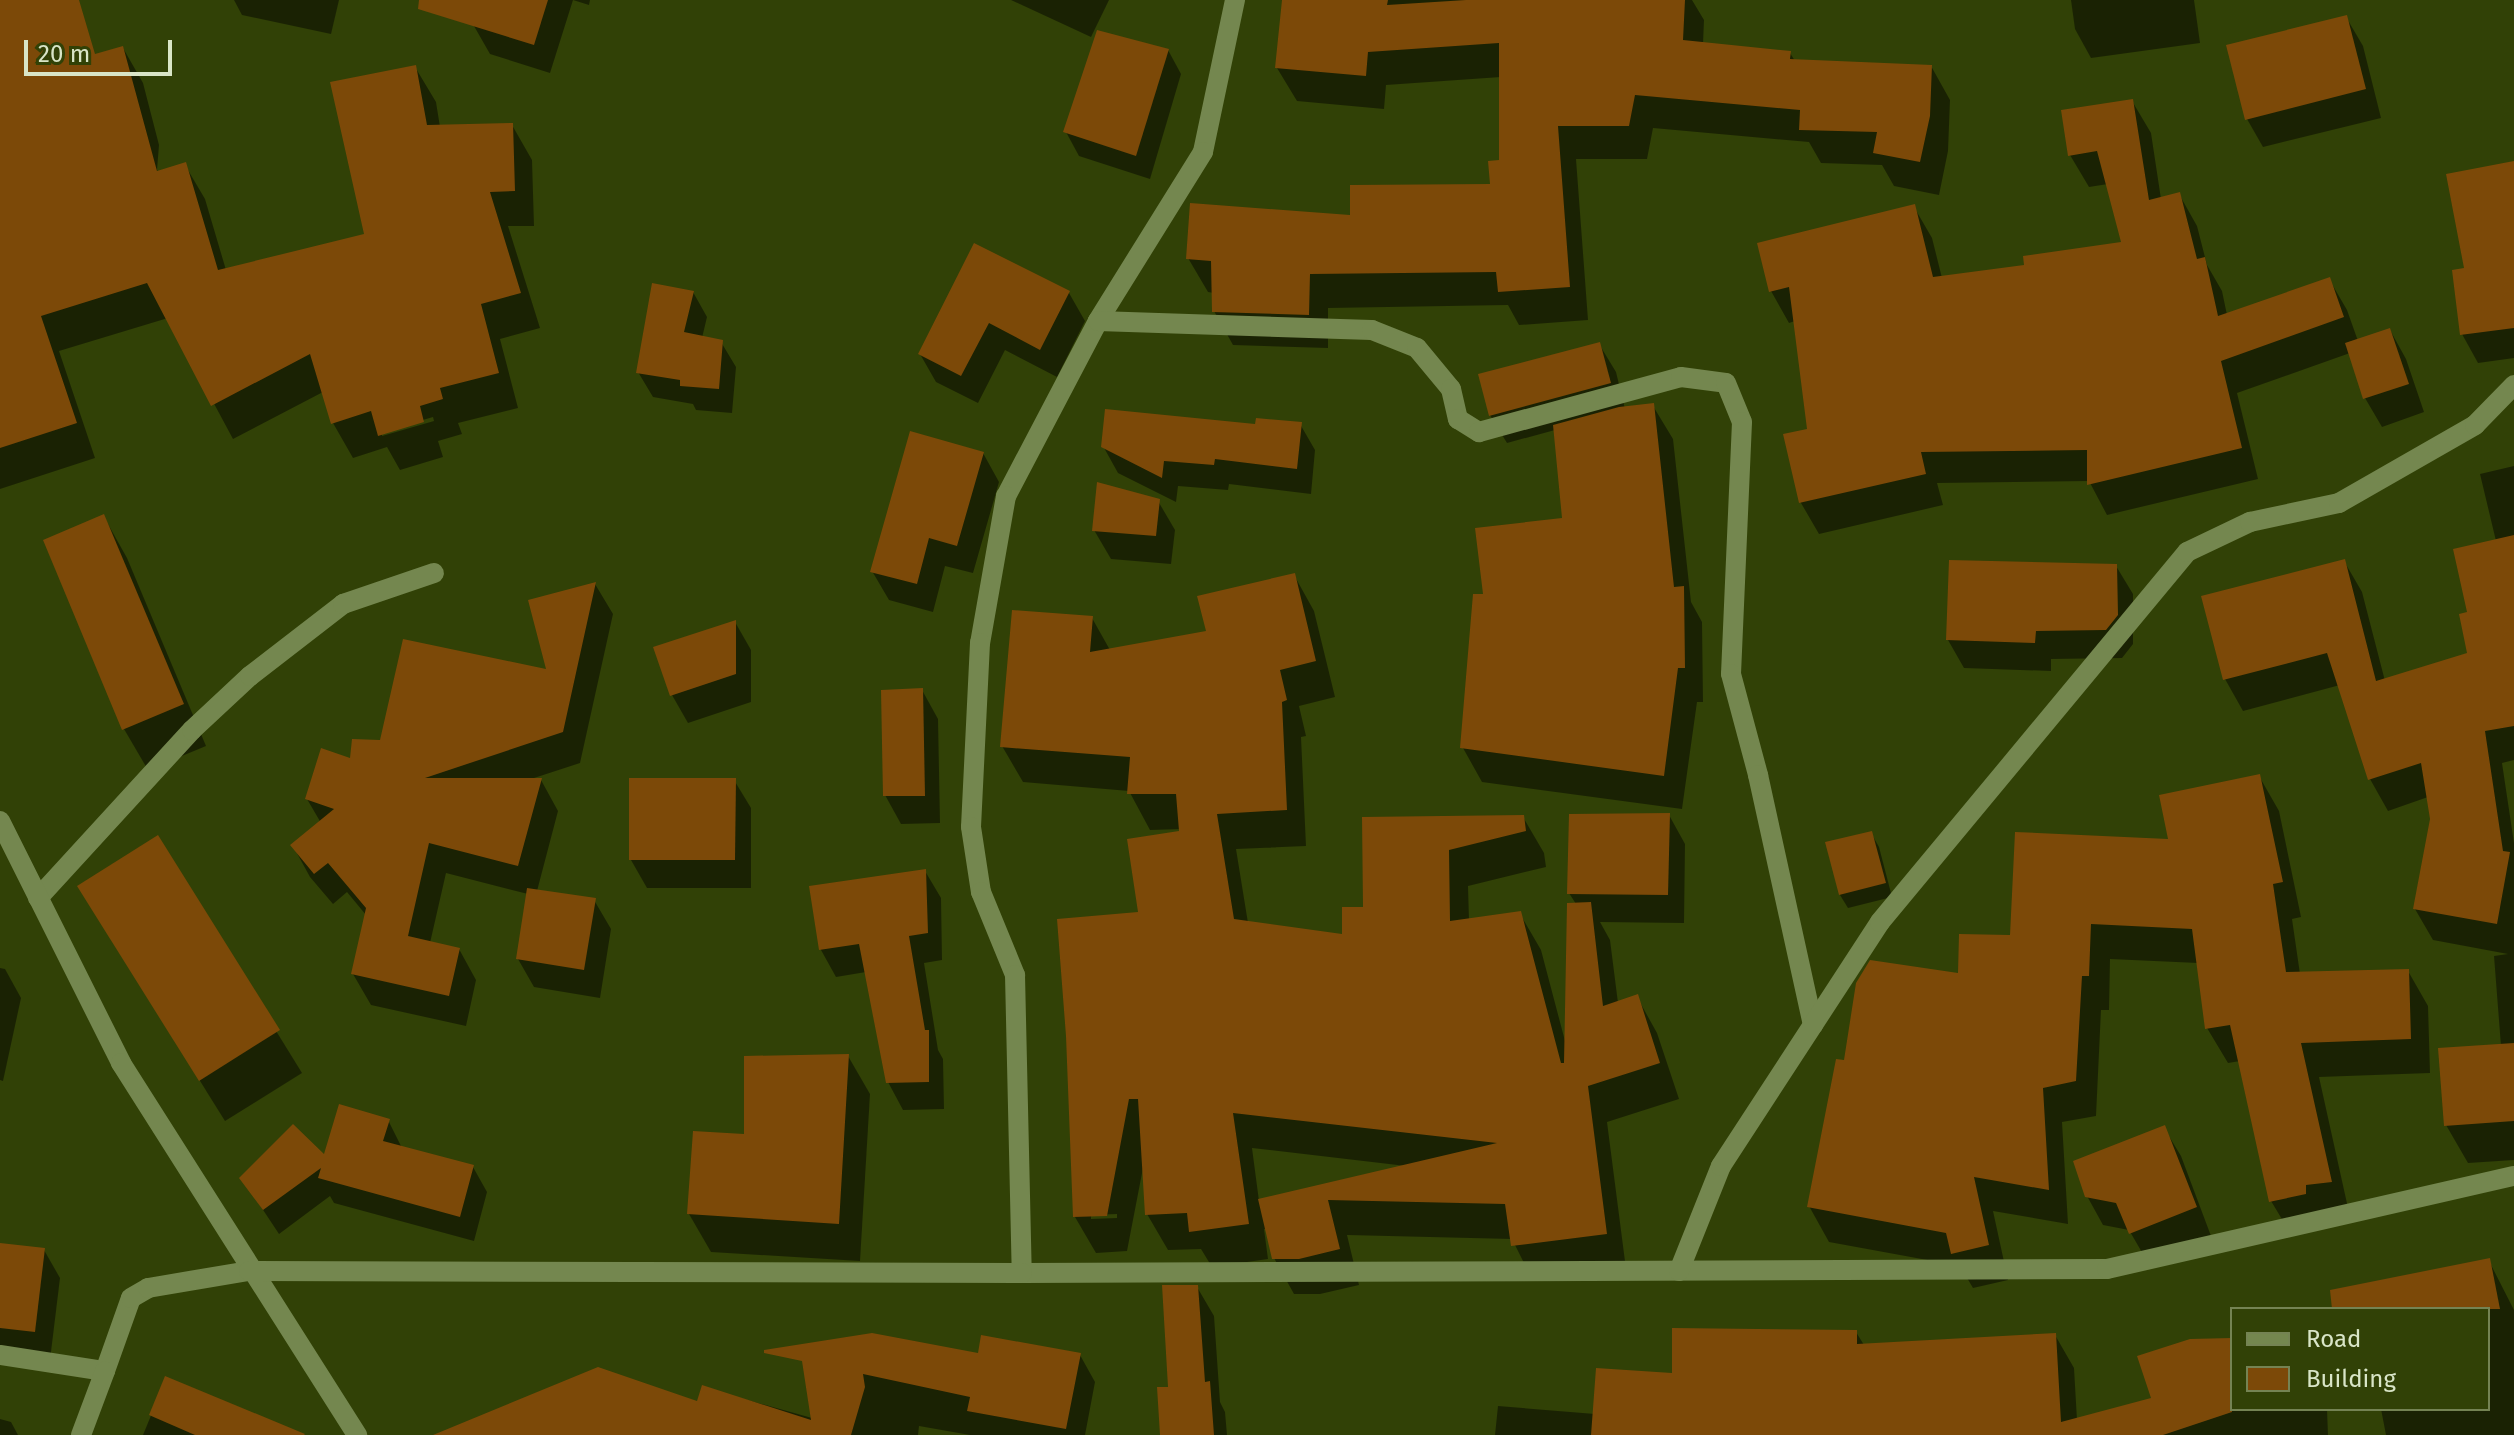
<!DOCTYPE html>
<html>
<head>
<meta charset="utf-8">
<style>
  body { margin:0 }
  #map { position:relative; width:2514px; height:1435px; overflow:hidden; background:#314106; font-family:"Fira Sans",sans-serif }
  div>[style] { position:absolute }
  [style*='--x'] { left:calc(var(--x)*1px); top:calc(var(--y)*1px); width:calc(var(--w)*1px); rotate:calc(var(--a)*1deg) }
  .shadow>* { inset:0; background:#0007 }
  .building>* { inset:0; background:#7c4908 }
  .street>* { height:20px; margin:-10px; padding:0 10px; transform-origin:10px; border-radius:10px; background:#74874f }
  .secondary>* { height:20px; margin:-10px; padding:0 10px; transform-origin:10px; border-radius:10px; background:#74874f }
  span { translate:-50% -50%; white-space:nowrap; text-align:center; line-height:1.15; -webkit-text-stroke:6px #314106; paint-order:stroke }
  .legend { position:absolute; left:2230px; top:1307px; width:260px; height:104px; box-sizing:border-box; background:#314106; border:2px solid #748353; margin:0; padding:10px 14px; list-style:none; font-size:24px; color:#d9e5c7 }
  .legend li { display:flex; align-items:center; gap:16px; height:40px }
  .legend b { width:40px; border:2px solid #748353 }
  .scale { position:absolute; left:24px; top:40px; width:148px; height:36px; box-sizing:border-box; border:4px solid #d9e5c7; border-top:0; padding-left:10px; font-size:24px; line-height:28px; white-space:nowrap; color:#d9e5c7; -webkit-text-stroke:6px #314106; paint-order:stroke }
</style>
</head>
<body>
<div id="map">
  <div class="shadow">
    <i style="clip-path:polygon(evenodd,0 0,67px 0,90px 81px,123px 48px,143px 83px,159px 145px,157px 170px,159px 173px,185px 165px,205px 199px,226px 270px,366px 235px,415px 67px,436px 102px,440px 127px,512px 125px,532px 160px,534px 226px,508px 226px,540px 328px,500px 339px,518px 408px,458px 423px,462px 434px,438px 441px,443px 457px,400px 470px,387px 447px,353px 458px,333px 423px,323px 392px,233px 439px,168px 318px,59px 351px,95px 458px,0 489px,0 0,433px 417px,434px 421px,382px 436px,382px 432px,433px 417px)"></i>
    <i style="clip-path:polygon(234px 0,339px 0,331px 34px,242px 15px)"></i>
    <i style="clip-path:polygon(482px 0,590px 0,589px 5px,573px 0,550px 73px,490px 54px,474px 26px)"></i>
    <i style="clip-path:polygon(1011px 0,1109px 0,1091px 37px)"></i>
    <i style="clip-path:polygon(1284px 0,1692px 0,1704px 20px,1703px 44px,1790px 53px,1795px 61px,1931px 66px,1950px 100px,1948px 151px,1939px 195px,1894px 186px,1882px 165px,1821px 163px,1809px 142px,1653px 128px,1647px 159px,1576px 159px,1588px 320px,1519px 325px,1508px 305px,1328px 308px,1328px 348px,1233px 345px,1214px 311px,1214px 293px,1208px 292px,1188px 258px,1492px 186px,1501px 162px,1501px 77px,1386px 85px,1384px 109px,1297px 101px,1277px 68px)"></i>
    <i style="clip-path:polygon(2071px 0,2194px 0,2200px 43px,2091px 58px,2075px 29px)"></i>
    <i style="clip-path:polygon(2346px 17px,2363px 46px,2381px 118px,2263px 147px,2247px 119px)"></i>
    <i style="clip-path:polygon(1168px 50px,1181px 74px,1150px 179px,1079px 156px,1066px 132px)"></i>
    <i style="clip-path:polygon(2132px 101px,2151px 133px,2161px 199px,2179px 194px,2197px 226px,2207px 265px,2222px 291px,2227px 315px,2329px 279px,2347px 310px,2358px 341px,2390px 330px,2406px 359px,2424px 412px,2382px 427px,2365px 398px,2350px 353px,2237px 393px,2258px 479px,2107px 515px,2089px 481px,1937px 483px,1943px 505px,1819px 534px,1801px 503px,1786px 436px,1810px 430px,1795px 321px,1789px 323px,1771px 291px,1914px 207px,1932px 238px,1942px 278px,2026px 267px,2124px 244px,2108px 184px,2089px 187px,2070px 155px)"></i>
    <i style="clip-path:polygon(2514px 163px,2514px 358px,2478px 363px,2462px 334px,2467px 270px)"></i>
    <i style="clip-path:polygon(975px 246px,1069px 293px,1085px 321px,1057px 377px,1005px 350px,978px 403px,936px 382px,920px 354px)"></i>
    <i style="clip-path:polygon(693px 292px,707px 317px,702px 338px,721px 342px,736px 367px,732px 413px,696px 410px,693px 404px,653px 397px,638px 372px)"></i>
    <i style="clip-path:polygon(1599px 344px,1616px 372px,1625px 409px,1653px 406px,1673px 439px,1691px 602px,1702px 622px,1703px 702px,1697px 702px,1682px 809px,1482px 782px,1463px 748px,1485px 597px,1564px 520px,1555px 430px,1507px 443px,1490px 415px)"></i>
    <i style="clip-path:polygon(1300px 424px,1315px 450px,1311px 494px,1229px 484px,1228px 490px,1178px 486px,1176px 502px,1118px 473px,1103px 446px,1257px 426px)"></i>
    <i style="clip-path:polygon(983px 453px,999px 482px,973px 573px,945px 566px,933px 612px,889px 600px,872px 571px)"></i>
    <i style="clip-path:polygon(2514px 466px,2514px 760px,2502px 763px,2514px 843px,2514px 1160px,2468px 1163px,2446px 1125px,2501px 1046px,2494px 956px,2508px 954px,2433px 940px,2415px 909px,2432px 819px,2428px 797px,2388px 811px,2370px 779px,2340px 685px,2243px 711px,2225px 679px,2344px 561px,2362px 592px,2385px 681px,2469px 654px,2469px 614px,2496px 541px,2480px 474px)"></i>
    <i style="clip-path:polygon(1158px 501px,1175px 530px,1171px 564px,1111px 559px,1094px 530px)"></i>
    <i style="clip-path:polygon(104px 517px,127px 558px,206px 746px,148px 770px,124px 729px,45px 541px)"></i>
    <i style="clip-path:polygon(2116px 566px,2133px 594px,2133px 644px,2122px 658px,2051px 659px,2051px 671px,1964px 668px,1948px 640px)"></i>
    <i style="clip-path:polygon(evenodd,1294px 575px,1314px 611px,1335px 697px,1299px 706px,1306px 736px,1301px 737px,1306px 846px,1236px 849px,1248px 923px,1344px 936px,1365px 909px,1364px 819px,1523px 817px,1544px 853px,1546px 867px,1468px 886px,1469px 920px,1520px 914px,1541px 950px,1565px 1041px,1576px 904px,1569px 893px,1669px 815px,1685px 844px,1684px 923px,1600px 922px,1610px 940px,1618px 1003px,1637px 997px,1657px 1033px,1679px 1099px,1607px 1122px,1626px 1269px,1533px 1281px,1512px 1239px,1347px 1235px,1359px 1285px,1320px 1294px,1294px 1294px,1274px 1258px,1267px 1229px,1264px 1229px,1268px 1259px,1212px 1267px,1201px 1249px,1168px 1250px,1147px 1214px,1143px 1168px,1127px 1251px,1096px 1253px,1075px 1217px,1141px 913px,1183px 829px,1150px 830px,1129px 791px,1023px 782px,1002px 746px,1092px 618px,1110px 650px,1208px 632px,1294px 575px,1252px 1148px,1406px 1166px,1259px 1201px,1252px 1148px,1294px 575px,1117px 1214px,1117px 1218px,1091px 1219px,1091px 1215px,1117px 1214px)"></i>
    <i style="clip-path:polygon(595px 584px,613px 614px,580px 763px,531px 779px,541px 780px,558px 811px,537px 891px,594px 900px,611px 929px,600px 998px,534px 987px,518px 959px,528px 894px,446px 873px,430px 943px,459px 949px,476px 980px,466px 1026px,371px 1005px,353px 974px,366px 915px,347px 892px,333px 904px,310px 877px,293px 846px,321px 823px,307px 799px,352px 761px,382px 743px,549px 672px)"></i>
    <i style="clip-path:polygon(735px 622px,751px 650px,751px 702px,688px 723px,672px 695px)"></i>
    <i style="clip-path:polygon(922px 690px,938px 719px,940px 823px,901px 824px,885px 795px)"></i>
    <i style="clip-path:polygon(2259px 776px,2279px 811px,2301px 917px,2292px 919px,2300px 974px,2408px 971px,2428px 1006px,2430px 1073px,2319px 1077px,2350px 1217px,2292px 1236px,2271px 1201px,2240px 1061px,2228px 1063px,2207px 1028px,2198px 963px,2110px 959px,2109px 1010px,2101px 1010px,2096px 1116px,2062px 1122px,2068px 1224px,1993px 1211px,2008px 1280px,1973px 1288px,1960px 1266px,1829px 1242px,1809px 1206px,1846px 1063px,2012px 937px,2170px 841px)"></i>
    <i style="clip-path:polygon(734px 780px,751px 808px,751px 888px,647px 888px,631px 860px)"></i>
    <i style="clip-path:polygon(1871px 833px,1879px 847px,1892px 897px,1848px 908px,1840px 895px)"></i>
    <i style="clip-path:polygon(157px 838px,302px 1073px,225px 1121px,79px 887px)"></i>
    <i style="clip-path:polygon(925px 871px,941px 898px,942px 960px,924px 963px,938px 1050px,943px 1059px,944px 1109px,903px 1110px,888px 1082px,866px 972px,836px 977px,821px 950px,811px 888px)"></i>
    <i style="clip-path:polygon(0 968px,5px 969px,21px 998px,3px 1081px,0 1080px)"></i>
    <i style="clip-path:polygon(848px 1056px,870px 1094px,860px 1261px,711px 1252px,689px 1214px,746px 1136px)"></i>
    <i style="clip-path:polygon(388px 1120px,402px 1148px,473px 1167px,487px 1192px,474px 1241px,334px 1203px,330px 1196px,279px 1234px,242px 1178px,325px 1158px)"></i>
    <i style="clip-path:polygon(2164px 1128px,2181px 1156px,2211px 1236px,2147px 1261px,2129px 1230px,2103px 1225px,2087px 1196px)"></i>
    <i style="clip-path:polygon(0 1245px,44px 1250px,60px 1278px,50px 1360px,0 1353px)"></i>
    <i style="clip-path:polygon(2489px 1261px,2514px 1310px,2514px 1435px,2386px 1435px,2381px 1409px,2488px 1409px,2488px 1309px,2361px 1309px)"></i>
    <i style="clip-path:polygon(1197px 1287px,1214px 1316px,1220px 1402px,1225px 1412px,1227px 1435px,1162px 1435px)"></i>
    <i style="clip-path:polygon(1856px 1332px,1864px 1345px,2055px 1335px,2074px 1368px,2077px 1420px,2154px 1399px,2232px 1340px,2232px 1409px,2327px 1409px,2328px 1435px,1495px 1435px,1498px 1406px,1595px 1414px,1674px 1375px)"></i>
    <i style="clip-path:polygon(801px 1346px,979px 1356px,1080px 1355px,1095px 1382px,1085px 1435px,970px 1435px,919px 1426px,918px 1435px,472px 1435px,698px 1404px,704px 1388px,812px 1418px)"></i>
    <i style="clip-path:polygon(166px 1379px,265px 1435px,143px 1435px)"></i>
    <i style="clip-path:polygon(0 1419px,11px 1422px,18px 1435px,0 1435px)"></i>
  </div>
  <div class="building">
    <i style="clip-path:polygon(0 0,79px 0,95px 54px,123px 46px,157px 171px,186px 162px,218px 270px,364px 234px,330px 82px,416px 65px,427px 125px,513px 123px,515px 191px,490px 192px,521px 293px,481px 304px,499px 373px,440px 388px,443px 399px,420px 406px,424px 422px,378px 436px,371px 411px,331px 424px,310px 354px,211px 406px,147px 283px,41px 316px,77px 423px,0 448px)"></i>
    <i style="clip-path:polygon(419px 0,548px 0,534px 45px,418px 9px)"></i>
    <i style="clip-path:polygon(1282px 0,1388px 0,1387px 5px,1466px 0,1685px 0,1683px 40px,1791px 51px,1790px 59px,1932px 65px,1930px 116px,1920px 162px,1873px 153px,1877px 132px,1799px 130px,1800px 110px,1635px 95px,1629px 126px,1558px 126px,1570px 287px,1498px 292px,1496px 272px,1310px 274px,1309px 315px,1212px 312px,1211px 261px,1186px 259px,1190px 203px,1350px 215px,1350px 185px,1490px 184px,1488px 161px,1499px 160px,1499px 43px,1368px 52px,1366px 76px,1275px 68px)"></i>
    <i style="clip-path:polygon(2347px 15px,2366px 89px,2245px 120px,2226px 45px)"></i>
    <i style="clip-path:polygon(1097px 30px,1169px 49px,1136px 156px,1063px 132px)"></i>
    <i style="clip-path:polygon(2133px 99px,2149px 200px,2180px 192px,2197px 259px,2205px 257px,2218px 316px,2330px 277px,2344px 317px,2221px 361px,2242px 448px,2087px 485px,2087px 450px,1921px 452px,1926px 474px,1799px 503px,1783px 434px,1807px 429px,1789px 287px,1769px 292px,1757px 243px,1915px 204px,1933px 277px,2024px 265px,2023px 256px,2121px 242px,2097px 151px,2068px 156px,2061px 110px)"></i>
    <i style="clip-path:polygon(2514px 161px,2514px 328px,2460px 335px,2452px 270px,2464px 268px,2446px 174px)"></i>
    <i style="clip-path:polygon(974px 243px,1070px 291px,1040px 350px,989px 323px,961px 376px,918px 354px)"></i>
    <i style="clip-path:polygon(652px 283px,694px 291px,684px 332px,723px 340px,719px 389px,680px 386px,680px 380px,636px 373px)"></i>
    <i style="clip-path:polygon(2390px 328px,2409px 384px,2363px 399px,2345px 343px)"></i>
    <i style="clip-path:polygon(1600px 342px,1611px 383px,1489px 416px,1478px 374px)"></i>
    <i style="clip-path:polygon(1654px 403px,1674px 587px,1684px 586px,1685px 668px,1678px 668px,1664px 776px,1460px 748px,1473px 594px,1483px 594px,1475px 528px,1562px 518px,1553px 425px,1619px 407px)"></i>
    <i style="clip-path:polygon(1105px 409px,1255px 424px,1256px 418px,1302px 422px,1297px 469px,1215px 459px,1214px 465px,1164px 461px,1162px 478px,1101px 447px)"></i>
    <i style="clip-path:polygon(910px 431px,984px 452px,957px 546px,929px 538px,917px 584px,870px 572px)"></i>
    <i style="clip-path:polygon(1097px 482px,1160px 499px,1156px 536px,1092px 531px)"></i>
    <i style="clip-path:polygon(104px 514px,184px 704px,122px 730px,43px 540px)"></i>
    <i style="clip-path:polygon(2514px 535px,2514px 726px,2485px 731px,2503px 851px,2510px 852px,2497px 924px,2413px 909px,2430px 819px,2421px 763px,2368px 780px,2327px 653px,2223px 680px,2201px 596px,2345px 559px,2376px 681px,2467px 653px,2459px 614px,2467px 612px,2453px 549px)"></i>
    <i style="clip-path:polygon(1949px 560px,2117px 564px,2118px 615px,2106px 630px,2036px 631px,2035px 643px,1946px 640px)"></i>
    <i style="clip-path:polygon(1295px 573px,1316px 661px,1280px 670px,1287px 700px,1282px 702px,1287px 810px,1217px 814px,1234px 919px,1342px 934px,1342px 907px,1363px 907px,1362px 817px,1524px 815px,1526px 831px,1449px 850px,1450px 921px,1521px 911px,1561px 1063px,1564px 1063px,1567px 903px,1591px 902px,1603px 1006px,1638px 994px,1660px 1063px,1588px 1086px,1607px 1234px,1511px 1246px,1505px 1204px,1328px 1200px,1340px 1249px,1299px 1259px,1272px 1259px,1258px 1199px,1497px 1143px,1233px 1113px,1249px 1224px,1189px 1232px,1187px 1213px,1145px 1215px,1138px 1099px,1129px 1099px,1107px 1216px,1073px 1217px,1066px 1036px,1057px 919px,1138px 912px,1127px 839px,1179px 831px,1176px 794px,1127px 794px,1130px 757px,1000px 747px,1012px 610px,1093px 616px,1090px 652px,1206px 631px,1197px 596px)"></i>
    <i style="clip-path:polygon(596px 582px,563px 732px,425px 778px,542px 778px,518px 866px,429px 843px,408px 936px,460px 948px,449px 996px,351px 974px,366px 908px,328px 863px,314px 874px,290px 845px,334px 809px,305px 799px,321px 748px,350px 758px,352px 739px,380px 740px,403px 639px,546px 669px,528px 600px)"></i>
    <i style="clip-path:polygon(736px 620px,736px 674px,670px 696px,653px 647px)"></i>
    <i style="clip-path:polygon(923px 688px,925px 796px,883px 796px,881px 690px)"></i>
    <i style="clip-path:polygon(2260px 774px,2283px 882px,2273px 884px,2286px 972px,2409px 969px,2411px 1039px,2301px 1043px,2332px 1182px,2306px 1185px,2306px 1194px,2269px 1202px,2230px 1025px,2205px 1029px,2192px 929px,2091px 924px,2089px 976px,2082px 976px,2076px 1081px,2043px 1088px,2049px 1190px,1974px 1177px,1989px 1245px,1951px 1254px,1946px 1233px,1807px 1207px,1836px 1059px,1844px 1060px,1856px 983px,1870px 960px,1958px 973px,1959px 934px,2010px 935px,2015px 832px,2168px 839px,2159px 795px)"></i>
    <i style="clip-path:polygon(629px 778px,736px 778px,735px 860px,629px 860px)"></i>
    <i style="clip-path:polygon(1670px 813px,1668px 895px,1567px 894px,1569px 814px)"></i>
    <i style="clip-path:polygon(1872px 831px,1886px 883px,1839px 895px,1825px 842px)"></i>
    <i style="clip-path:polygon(158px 835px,280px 1030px,199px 1081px,77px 886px)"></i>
    <i style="clip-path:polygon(926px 869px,928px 933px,909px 936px,925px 1030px,929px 1030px,929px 1082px,886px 1083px,859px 944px,819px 950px,809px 886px)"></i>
    <i style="clip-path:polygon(527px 888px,596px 898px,584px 970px,516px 959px)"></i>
    <i style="clip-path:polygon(2514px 1043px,2514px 1121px,2444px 1126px,2438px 1048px)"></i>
    <i style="clip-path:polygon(849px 1054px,839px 1224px,687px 1214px,693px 1131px,744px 1134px,744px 1056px)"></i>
    <i style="clip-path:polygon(339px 1104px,390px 1119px,383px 1141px,474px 1165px,460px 1217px,318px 1178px,321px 1168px,263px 1210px,239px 1178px,293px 1124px,324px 1154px)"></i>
    <i style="clip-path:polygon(2165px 1125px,2197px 1207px,2129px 1234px,2116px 1203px,2085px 1197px,2073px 1161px)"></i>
    <i style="clip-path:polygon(0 1243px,45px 1248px,35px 1332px,0 1328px)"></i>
    <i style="clip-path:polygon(2490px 1258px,2500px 1309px,2332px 1309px,2330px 1290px)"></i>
    <i style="clip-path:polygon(1162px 1285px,1198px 1285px,1205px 1382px,1210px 1381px,1214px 1435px,1160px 1435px,1157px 1387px,1168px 1387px)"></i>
    <i style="clip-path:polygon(1672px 1328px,1857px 1330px,1857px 1344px,2056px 1333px,2061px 1422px,2151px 1398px,2137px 1356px,2190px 1339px,2232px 1338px,2232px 1412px,2163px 1435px,1591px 1435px,1596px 1368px,1672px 1373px)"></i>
    <i style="clip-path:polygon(872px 1333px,978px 1353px,981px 1335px,1081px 1353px,1066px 1429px,967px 1411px,970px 1397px,863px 1374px,865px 1387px,851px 1435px,433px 1435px,598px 1367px,697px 1401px,702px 1385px,811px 1420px,802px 1361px,764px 1353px,764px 1350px)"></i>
    <i style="clip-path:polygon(165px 1376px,305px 1434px,304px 1435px,195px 1435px,149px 1415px)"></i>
  </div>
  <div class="street">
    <i style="--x:1235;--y:0;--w:155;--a:101.9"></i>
    <i style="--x:1203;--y:152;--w:199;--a:121.9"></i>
    <i style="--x:1098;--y:321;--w:198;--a:117.7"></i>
    <i style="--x:1006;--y:496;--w:149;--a:100"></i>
    <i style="--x:980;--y:643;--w:184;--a:92.8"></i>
    <i style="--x:971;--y:827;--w:66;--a:81.3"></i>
    <i style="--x:981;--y:892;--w:90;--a:67.7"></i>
    <i style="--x:1015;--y:975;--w:298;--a:88.7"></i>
    <i style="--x:1022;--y:1273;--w:1085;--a:-0.21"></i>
    <i style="--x:2107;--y:1269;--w:417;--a:-12.9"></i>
    <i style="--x:1098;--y:321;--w:274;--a:1.9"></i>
    <i style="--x:1372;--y:330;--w:48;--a:21.8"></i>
    <i style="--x:1417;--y:348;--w:53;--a:50.3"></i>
    <i style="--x:1451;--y:389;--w:31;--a:77"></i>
    <i style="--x:1458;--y:419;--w:25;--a:32"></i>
    <i style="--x:1479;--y:432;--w:209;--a:-15.2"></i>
    <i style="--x:1681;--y:377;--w:45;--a:7.6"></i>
    <i style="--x:1726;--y:383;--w:42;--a:67.7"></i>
    <i style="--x:1742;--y:422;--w:252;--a:92.5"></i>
    <i style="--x:1731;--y:674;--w:105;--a:75"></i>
    <i style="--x:1758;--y:775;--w:256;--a:77.6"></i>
    <i style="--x:38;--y:898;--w:228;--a:-47.5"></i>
    <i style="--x:192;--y:730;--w:79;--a:-43"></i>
    <i style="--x:250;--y:676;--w:118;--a:-37.7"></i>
    <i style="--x:343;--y:604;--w:96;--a:-18.8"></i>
    <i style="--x:1679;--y:1271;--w:113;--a:-68.2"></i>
    <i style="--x:1721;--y:1166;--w:291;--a:-56.9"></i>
    <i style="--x:1880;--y:922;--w:481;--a:-50.3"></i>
    <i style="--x:2187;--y:552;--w:70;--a:-25.5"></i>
    <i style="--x:2250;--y:522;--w:91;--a:-12.1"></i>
    <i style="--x:2339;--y:503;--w:157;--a:-29.8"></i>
    <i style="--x:2475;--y:425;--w:56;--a:-45.7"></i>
    <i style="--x:0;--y:1355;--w:106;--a:8.7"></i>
    <i style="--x:105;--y:1371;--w:77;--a:-70.4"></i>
    <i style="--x:131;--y:1298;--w:20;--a:-30"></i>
    <i style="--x:148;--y:1288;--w:102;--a:-9.6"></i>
    <i style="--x:81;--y:1435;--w:68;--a:-69.4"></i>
  </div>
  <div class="secondary">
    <i style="--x:0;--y:821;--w:271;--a:63.4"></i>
    <i style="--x:121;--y:1063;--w:441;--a:57.6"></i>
    <i style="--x:249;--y:1271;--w:773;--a:0.15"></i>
  </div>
  <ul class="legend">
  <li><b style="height:10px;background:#74874f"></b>Road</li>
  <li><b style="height:22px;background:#7c4908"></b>Building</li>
  </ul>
  <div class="scale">20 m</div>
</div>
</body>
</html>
